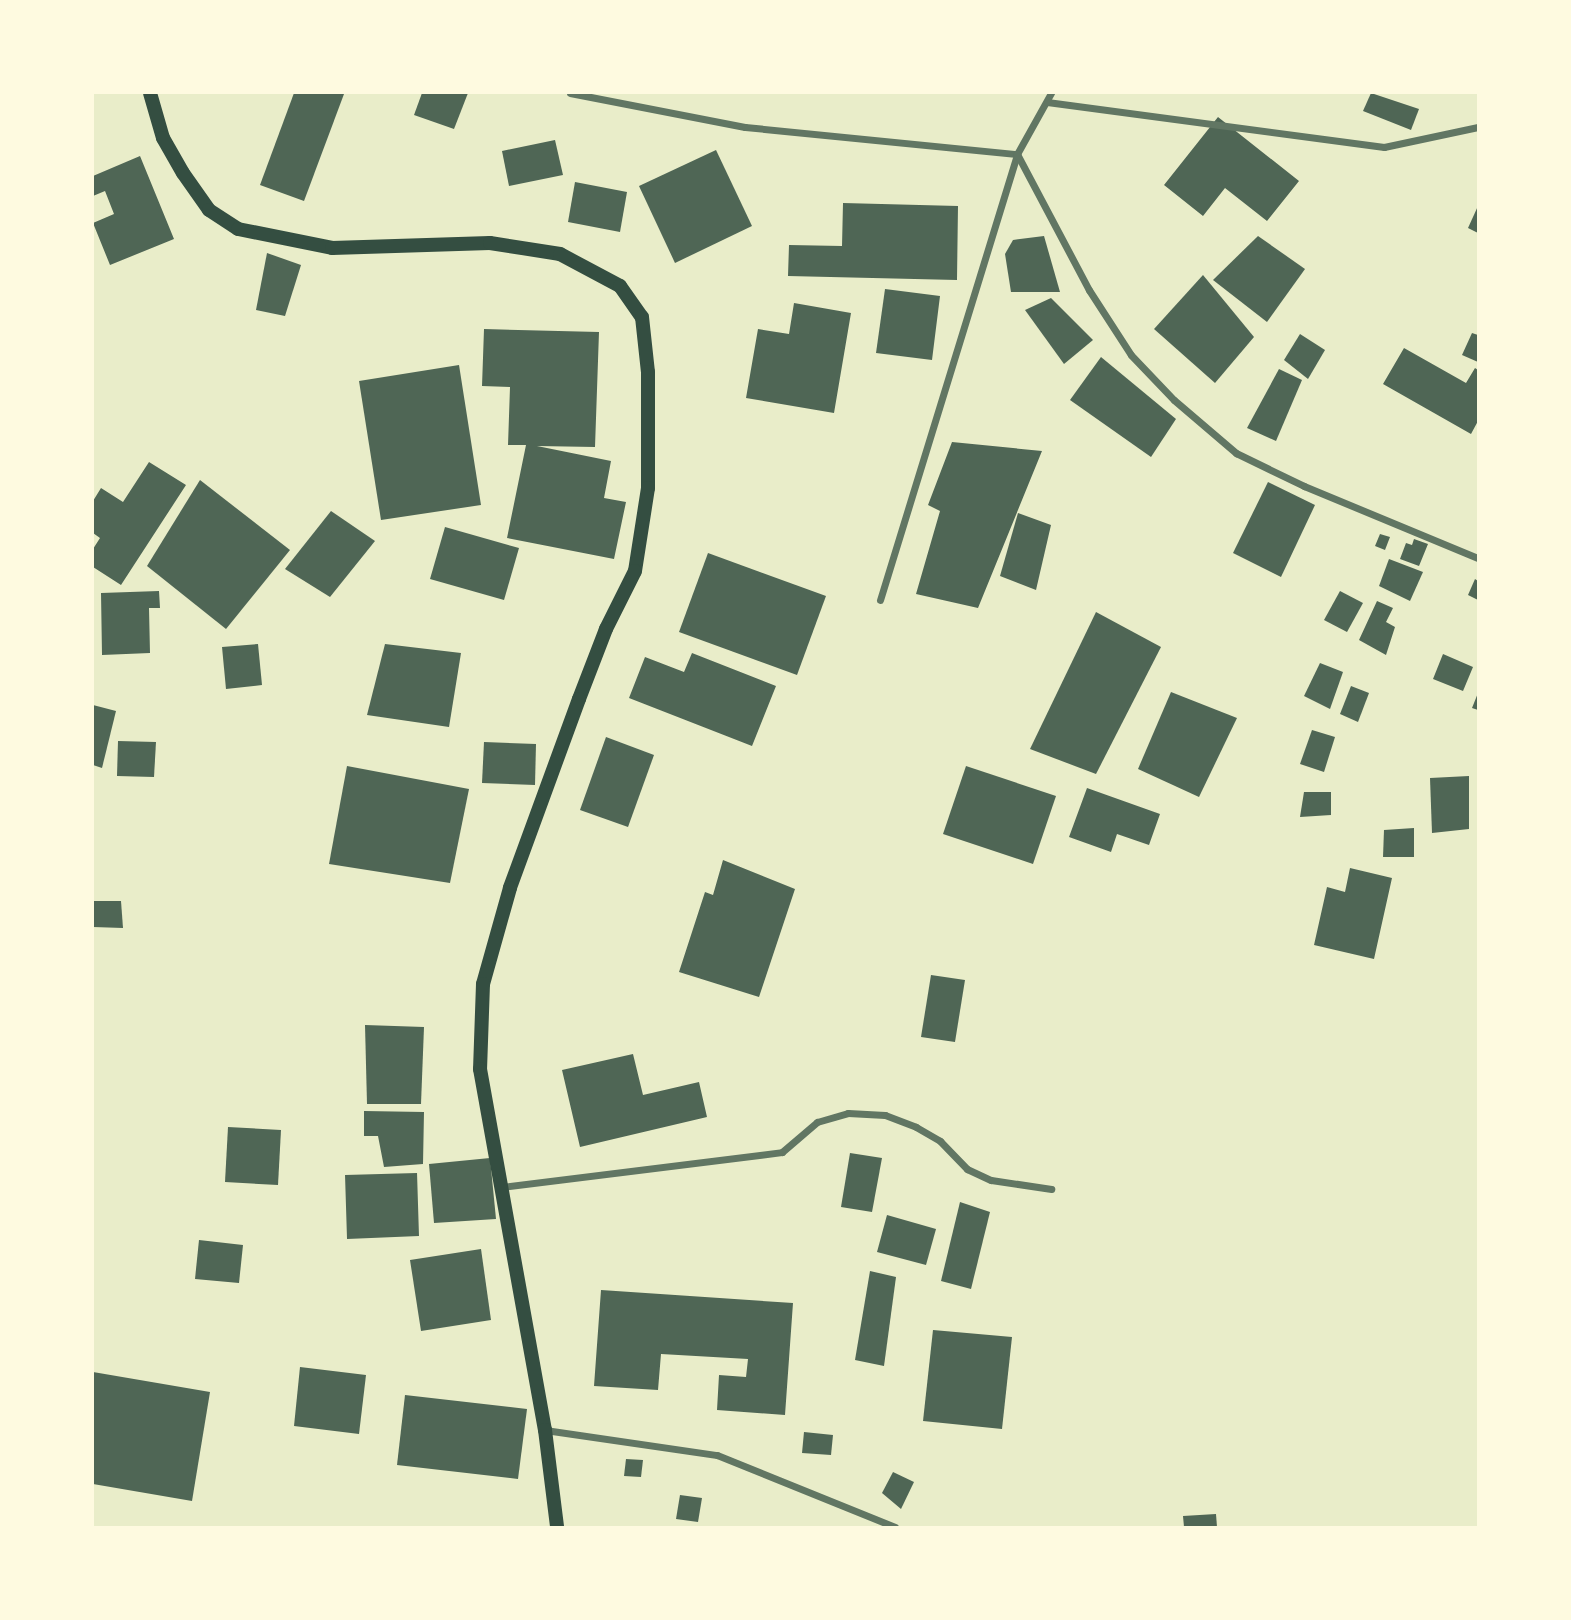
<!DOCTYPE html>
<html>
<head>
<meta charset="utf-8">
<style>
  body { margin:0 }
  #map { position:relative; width:1571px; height:1620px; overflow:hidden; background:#e9edc9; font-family:Literata,serif }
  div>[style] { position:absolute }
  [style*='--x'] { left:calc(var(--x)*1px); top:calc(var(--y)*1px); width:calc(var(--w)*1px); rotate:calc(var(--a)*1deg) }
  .building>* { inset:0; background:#4f6655 }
  .minor>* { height:7px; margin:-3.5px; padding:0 3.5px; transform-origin:3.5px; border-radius:3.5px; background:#617663 }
  .secondary>* { height:14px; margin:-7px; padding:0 7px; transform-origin:7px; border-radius:7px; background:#344e41 }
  span { translate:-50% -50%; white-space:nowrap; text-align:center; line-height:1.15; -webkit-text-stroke:7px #fefae0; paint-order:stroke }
  .frame { position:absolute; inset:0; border:94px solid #fefae0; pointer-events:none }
</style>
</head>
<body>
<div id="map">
  <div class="building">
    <i style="clip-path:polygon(294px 93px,344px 94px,304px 201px,260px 185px)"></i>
    <i style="clip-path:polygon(422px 93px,468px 93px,454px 129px,414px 115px)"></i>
    <i style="clip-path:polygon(1371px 93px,1419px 109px,1411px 130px,1363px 111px)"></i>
    <i style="clip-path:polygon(1218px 117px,1299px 181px,1267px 221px,1225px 188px,1203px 216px,1164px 185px)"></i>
    <i style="clip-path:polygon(555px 140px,563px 175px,509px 186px,502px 151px)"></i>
    <i style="clip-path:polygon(716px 150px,752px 226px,675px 263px,639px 186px)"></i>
    <i style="clip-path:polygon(140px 156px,174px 239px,110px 265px,93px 223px,114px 214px,105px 191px,93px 196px,93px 176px)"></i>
    <i style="clip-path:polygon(575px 182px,627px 192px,620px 232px,568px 222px)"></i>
    <i style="clip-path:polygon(843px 203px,958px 206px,957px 280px,788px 276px,789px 245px,842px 246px)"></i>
    <i style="clip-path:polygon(1478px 206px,1478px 233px,1468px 228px)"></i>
    <i style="clip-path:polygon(1044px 236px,1060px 292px,1011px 292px,1005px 254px,1013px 240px)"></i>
    <i style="clip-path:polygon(1258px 236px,1305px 269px,1267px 322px,1213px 280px)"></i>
    <i style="clip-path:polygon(267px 253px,301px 265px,285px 316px,256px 310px)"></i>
    <i style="clip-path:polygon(1203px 275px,1254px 337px,1215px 383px,1154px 329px)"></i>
    <i style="clip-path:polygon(885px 289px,940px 296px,932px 360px,876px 353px)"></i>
    <i style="clip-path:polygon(1051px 298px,1093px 340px,1064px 364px,1025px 310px)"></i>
    <i style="clip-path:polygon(794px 303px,851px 313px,834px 413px,746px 398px,758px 329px,789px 334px)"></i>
    <i style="clip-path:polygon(484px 329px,599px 332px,595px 447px,537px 446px,611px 461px,604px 498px,626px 502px,614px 559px,507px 538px,526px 445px,508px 445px,510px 387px,482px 386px)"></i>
    <i style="clip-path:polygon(1472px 333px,1478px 335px,1478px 362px,1462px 355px)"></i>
    <i style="clip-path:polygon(1300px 334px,1325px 350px,1308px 379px,1284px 360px)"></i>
    <i style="clip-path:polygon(1404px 348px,1466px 383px,1475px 368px,1478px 370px,1478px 421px,1471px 434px,1383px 384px)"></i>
    <i style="clip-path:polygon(1101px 357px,1176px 419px,1151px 457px,1070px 400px)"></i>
    <i style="clip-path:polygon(459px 365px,481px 505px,381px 520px,359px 381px)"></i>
    <i style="clip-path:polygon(1279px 369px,1302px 380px,1276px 441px,1247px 428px)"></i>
    <i style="clip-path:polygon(952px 442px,1042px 451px,978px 608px,916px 594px,940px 511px,928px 505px)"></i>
    <i style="clip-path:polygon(149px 462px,186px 485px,121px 585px,93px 567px,93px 549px,100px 538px,93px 533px,93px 501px,101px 488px,123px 502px)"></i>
    <i style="clip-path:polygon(200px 480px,290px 550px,226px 629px,147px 566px)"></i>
    <i style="clip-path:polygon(1268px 482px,1315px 505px,1281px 577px,1233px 553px)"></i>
    <i style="clip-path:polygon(331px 511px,375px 541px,330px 597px,285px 569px)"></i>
    <i style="clip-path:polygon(1018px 513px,1051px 525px,1036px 590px,1000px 576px)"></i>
    <i style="clip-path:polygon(445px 527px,519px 548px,504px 600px,430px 579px)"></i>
    <i style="clip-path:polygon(1380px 534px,1390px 537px,1385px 550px,1375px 546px)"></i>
    <i style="clip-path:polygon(1414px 539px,1428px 544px,1419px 566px,1400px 559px,1406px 543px,1412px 545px)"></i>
    <i style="clip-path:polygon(708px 553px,826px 596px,797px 675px,679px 632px)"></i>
    <i style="clip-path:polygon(1389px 559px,1423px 572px,1410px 601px,1379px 586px)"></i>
    <i style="clip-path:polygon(1475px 579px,1478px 581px,1478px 600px,1468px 595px)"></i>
    <i style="clip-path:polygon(159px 591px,160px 608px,149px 608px,150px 653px,102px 655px,101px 593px)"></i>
    <i style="clip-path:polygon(1340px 591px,1363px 603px,1347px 632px,1324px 620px)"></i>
    <i style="clip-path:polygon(1377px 601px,1393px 608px,1386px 622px,1395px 627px,1386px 655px,1359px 640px)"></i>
    <i style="clip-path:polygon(1096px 612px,1161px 647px,1096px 774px,1030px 749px)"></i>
    <i style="clip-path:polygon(258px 644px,262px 685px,226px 689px,222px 647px)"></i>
    <i style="clip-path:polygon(385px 644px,461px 653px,449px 727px,367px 715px)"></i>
    <i style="clip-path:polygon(692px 653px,776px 686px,752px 746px,629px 698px,645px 657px,684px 672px)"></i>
    <i style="clip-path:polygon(1443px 654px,1473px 667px,1463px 691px,1433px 679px)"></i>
    <i style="clip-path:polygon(1320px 663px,1343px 672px,1330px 709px,1304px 696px)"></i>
    <i style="clip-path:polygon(1351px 686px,1369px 693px,1358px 722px,1340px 714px)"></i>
    <i style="clip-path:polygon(1171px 692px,1237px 718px,1199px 797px,1138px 769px)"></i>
    <i style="clip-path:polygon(1478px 693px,1478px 710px,1472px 708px)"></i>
    <i style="clip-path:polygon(93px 705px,116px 711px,102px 768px,93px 765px)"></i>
    <i style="clip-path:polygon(1312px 730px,1335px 737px,1324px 772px,1300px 764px)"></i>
    <i style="clip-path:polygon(606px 737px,654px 755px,628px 827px,580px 810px)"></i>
    <i style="clip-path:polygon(118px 741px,156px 742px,154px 777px,117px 776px)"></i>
    <i style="clip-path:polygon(484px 742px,536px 744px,535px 785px,482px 783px)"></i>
    <i style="clip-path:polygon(347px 766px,469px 789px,450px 883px,329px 864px)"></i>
    <i style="clip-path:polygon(966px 766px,1056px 796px,1033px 864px,943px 834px)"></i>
    <i style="clip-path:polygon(1469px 776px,1469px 829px,1432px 833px,1430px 778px)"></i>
    <i style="clip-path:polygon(1087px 788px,1160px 814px,1149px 845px,1117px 834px,1111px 852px,1069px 837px)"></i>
    <i style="clip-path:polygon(1304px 792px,1331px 792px,1331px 815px,1300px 817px)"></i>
    <i style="clip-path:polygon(1414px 828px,1414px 857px,1383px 857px,1384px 830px)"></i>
    <i style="clip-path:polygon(723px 860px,795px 889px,759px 997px,679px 972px,705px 892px,713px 895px)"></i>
    <i style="clip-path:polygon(1350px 868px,1392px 878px,1374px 959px,1314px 945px,1327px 887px,1345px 892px)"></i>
    <i style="clip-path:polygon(93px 901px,121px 901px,123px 928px,93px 927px)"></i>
    <i style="clip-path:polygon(931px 975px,965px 980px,955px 1042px,921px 1037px)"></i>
    <i style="clip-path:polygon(365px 1025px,424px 1027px,421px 1104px,367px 1104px)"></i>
    <i style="clip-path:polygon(633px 1054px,643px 1095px,699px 1082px,707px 1117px,580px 1147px,562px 1070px)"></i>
    <i style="clip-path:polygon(364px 1111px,424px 1112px,423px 1164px,384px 1167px,378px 1136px,364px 1136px)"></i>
    <i style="clip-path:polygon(228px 1127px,281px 1130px,278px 1185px,225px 1182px)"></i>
    <i style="clip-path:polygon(850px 1153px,882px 1158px,872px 1212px,841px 1207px)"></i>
    <i style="clip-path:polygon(490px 1158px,496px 1219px,434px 1223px,429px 1164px)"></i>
    <i style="clip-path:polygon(417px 1173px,419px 1236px,347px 1239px,345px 1175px)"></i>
    <i style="clip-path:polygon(960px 1202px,990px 1212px,971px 1289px,941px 1281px)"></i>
    <i style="clip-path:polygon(887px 1215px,936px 1229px,926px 1265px,877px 1252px)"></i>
    <i style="clip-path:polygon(199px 1240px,243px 1245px,239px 1283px,195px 1279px)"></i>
    <i style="clip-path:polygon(481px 1249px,491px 1320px,421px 1331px,410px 1260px)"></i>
    <i style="clip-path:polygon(870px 1271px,896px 1277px,884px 1366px,855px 1360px)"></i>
    <i style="clip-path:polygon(601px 1290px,793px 1303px,785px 1415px,717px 1410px,719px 1375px,746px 1377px,748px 1359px,661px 1354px,658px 1390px,594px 1386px)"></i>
    <i style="clip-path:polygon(933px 1330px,1012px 1337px,1002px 1429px,923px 1421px)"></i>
    <i style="clip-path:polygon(300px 1367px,366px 1375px,359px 1434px,294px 1426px)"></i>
    <i style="clip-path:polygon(93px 1372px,210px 1392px,192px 1501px,93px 1484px)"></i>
    <i style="clip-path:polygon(405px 1395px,527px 1409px,518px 1479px,397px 1465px)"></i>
    <i style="clip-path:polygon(804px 1432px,833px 1435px,831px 1455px,802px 1453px)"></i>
    <i style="clip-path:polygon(626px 1459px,643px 1460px,641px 1477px,624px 1476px)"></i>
    <i style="clip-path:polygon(893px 1472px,914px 1482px,901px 1509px,882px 1493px)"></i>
    <i style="clip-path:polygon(680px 1495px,702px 1498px,698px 1522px,676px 1519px)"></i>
    <i style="clip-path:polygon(1216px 1514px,1217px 1527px,1184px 1527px,1183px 1516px)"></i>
  </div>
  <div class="minor">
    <i style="--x:570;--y:93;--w:178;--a:11"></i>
    <i style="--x:745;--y:127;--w:273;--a:5.7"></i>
    <i style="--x:1017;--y:154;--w:70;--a:-60.9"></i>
    <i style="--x:1047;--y:102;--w:340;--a:7.6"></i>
    <i style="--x:1384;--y:147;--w:96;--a:-12"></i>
    <i style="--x:880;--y:600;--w:467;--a:-72.9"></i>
    <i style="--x:1017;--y:154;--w:154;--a:62.1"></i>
    <i style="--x:1089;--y:290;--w:77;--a:57.1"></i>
    <i style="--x:1131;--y:355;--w:62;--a:46.3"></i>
    <i style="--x:1174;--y:400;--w:82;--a:40.5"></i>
    <i style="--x:1236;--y:453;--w:76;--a:25.9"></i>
    <i style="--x:1304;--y:486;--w:188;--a:22.5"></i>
    <i style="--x:502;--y:1187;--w:282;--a:-7.1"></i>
    <i style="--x:782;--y:1152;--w:46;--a:-40.6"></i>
    <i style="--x:817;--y:1122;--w:32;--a:-16"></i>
    <i style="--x:848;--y:1113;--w:37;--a:3"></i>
    <i style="--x:885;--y:1115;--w:33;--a:21"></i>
    <i style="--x:916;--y:1127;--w:28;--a:30"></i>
    <i style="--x:940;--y:1141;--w:39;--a:46"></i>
    <i style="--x:967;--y:1169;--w:26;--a:25"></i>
    <i style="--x:991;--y:1180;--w:61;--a:8.5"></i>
    <i style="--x:545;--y:1430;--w:174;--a:8.3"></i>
    <i style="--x:717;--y:1455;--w:192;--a:22"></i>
  </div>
  <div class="secondary">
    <i style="--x:150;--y:93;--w:47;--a:73.9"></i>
    <i style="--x:163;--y:138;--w:40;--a:60.3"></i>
    <i style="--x:183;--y:173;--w:45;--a:54.9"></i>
    <i style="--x:209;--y:210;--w:35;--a:33"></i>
    <i style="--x:238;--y:229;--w:96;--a:11.4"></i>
    <i style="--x:332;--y:248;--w:158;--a:-1.8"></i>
    <i style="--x:490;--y:243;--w:71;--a:8.9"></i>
    <i style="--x:560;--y:254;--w:68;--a:28.1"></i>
    <i style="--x:620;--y:286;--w:38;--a:55"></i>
    <i style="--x:642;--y:317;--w:55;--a:83.8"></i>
    <i style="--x:648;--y:372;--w:116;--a:90"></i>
    <i style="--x:648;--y:488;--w:84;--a:98.9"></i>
    <i style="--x:635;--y:571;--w:65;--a:116.6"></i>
    <i style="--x:606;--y:629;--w:75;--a:111.1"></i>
    <i style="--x:579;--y:699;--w:201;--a:110.1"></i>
    <i style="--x:510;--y:888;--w:100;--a:105.7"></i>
    <i style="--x:483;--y:984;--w:85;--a:92"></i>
    <i style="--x:480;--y:1069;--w:367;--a:79.8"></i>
    <i style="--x:545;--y:1430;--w:98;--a:82.9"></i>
  </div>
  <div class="frame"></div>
</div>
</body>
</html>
